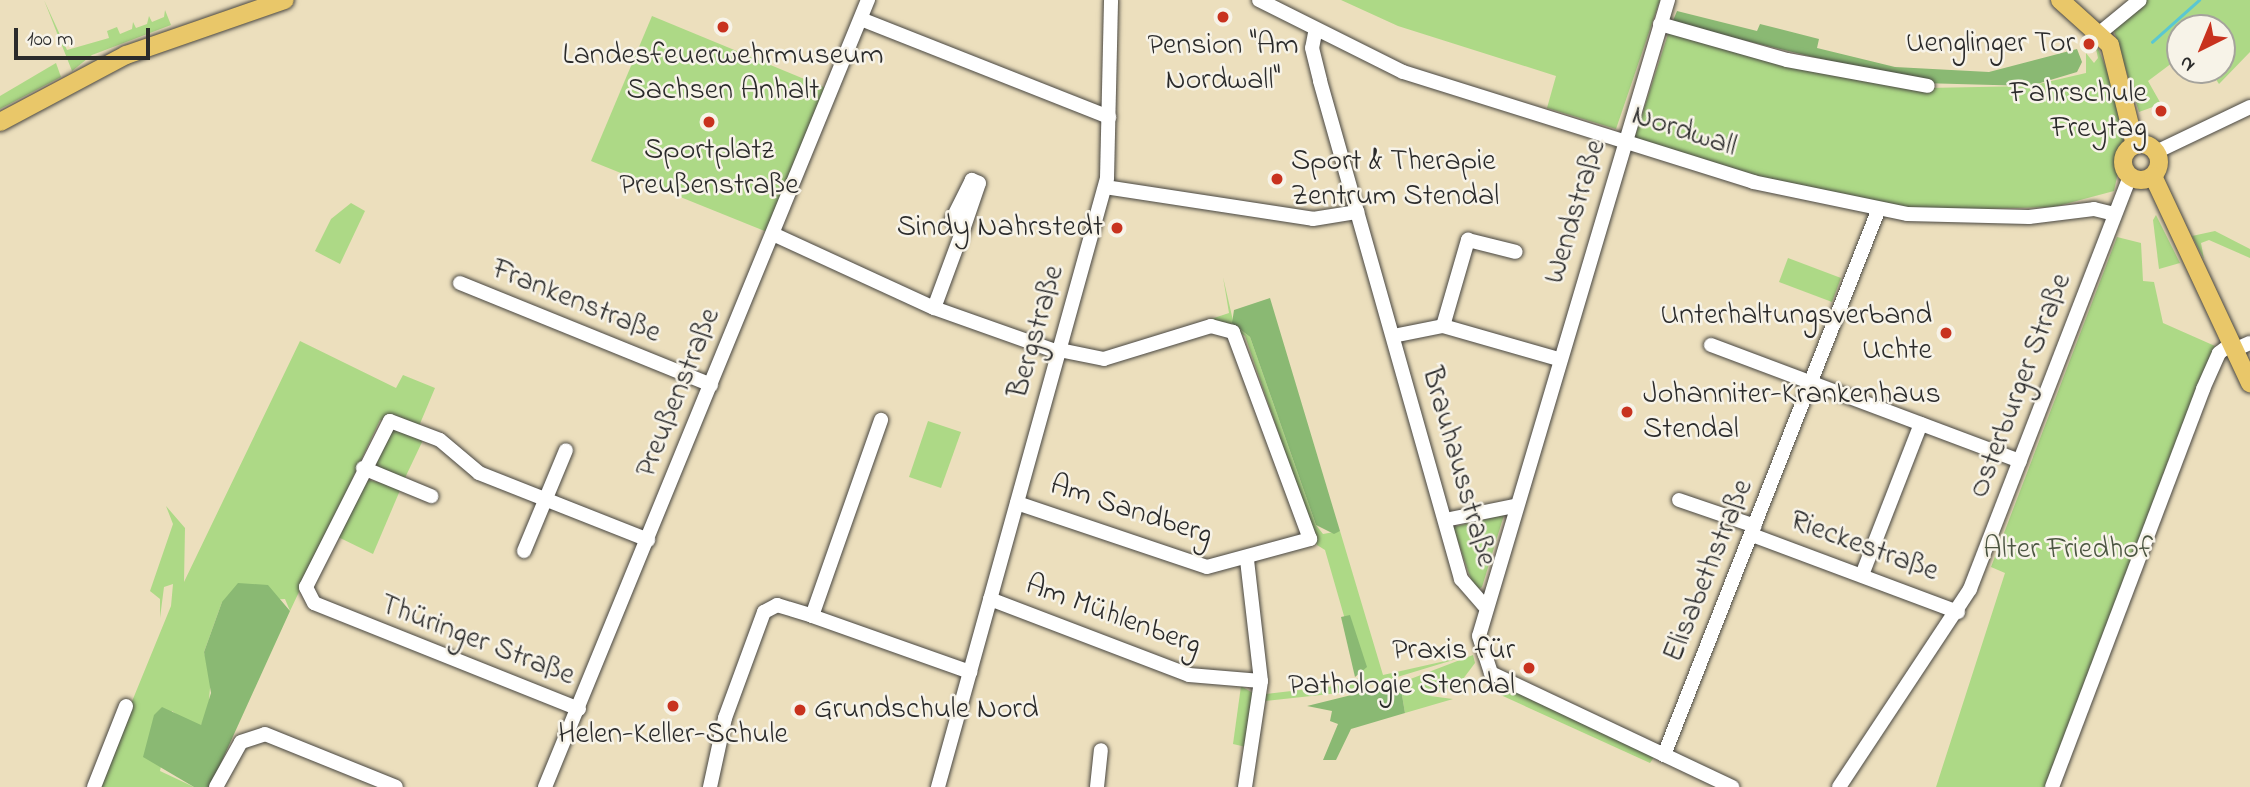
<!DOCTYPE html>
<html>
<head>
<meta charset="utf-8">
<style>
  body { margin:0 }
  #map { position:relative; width:2250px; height:787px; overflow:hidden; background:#ecdfbd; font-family:"Indie Flower",sans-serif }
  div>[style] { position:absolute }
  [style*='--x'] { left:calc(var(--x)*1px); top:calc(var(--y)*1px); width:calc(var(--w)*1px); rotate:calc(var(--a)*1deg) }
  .green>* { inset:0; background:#add986 }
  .forest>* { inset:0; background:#8ab973 }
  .stream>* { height:2.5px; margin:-1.25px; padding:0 1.25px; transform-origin:1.25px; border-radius:1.25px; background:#5ac7d2 }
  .roads { filter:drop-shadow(0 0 2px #484641) drop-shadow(0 0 2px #484641) }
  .minor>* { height:14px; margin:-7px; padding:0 7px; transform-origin:7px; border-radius:7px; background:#fff }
  .major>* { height:18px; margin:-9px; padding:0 9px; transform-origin:9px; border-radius:9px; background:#e9c769 }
  .major>.ring { margin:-9px; padding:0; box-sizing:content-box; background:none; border:18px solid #e9c769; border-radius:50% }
  .dots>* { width:19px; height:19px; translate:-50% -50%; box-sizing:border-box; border:4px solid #f7f3e8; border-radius:50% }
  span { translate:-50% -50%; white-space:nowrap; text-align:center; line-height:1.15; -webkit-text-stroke:5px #f7f3e8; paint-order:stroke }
  .poi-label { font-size:30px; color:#2b2b2b }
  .right { translate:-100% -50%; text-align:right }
  .left { translate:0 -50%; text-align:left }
  .street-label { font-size:30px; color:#2b2b2b }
  .park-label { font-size:30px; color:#4c5642 }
  .north { position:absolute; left:2166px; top:14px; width:70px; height:70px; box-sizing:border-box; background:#f7f3e8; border:2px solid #a5a39c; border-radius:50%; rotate:223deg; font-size:19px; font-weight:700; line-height:28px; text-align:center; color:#2b2b2b }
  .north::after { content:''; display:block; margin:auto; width:24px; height:32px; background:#c8321e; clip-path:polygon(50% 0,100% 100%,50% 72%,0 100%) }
  .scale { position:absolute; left:14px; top:28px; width:136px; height:32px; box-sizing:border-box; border:4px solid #2b2b2b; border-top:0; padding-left:9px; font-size:21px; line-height:24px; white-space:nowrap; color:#2b2b2b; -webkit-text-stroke:5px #f7f3e8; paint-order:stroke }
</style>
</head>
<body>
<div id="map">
  <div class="green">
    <i style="clip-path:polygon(44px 0,67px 50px,109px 38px,107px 31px,117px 27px,120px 34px,132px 29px,133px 22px,136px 28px,147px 24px,149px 16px,152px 22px,164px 17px,165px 10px,171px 25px,92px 55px,72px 71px)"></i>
    <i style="clip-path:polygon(1341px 0,1660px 0,1616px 129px,1547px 108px,1556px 76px,1398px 26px)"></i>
    <i style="clip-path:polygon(2143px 0,2250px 0,2250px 52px,2219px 84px,2210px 70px,2222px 70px,2222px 28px,2180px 28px,2180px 57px,2148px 81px,2161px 104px,2139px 112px,2113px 28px)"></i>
    <i style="clip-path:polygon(652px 16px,826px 88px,767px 232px,591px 161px)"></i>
    <i style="clip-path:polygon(1669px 31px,1927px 88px,2030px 86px,2086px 73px,2086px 53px,2094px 63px,2098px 58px,2093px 35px,2114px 89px,2124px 144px,2114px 191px,2054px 207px,1906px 211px,1757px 179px,1634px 140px)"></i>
    <i style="clip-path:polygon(56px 63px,61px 77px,0 109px,0 96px)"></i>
    <i style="clip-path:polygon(351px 203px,365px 211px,340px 264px,315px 251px,331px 219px)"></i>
    <i style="clip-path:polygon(2156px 215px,2180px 263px,2159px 269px,2153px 220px)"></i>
    <i style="clip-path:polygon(2215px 231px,2250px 249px,2250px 258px,2209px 240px,2201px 243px,2204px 259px,2192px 236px)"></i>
    <i style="clip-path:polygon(2117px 237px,2141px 243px,2143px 281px,2154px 282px,2163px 323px,2215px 346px,2047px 787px,1936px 787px,2005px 573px,1991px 567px)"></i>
    <i style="clip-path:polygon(1788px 258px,1841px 278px,1832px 302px,1779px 282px)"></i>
    <i style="clip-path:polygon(1223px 277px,1234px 325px,1250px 337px,1316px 525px,1323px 534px,1340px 531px,1383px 675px,1463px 657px,1348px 692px,1265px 701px,1266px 694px,1352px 684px,1361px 675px,1325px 550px,1317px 545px,1245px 336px,1225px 322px,1193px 325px,1229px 313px)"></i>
    <i style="clip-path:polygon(300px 341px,396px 388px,403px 375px,435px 388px,419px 426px,380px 420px,290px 611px,285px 599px,222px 602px,204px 652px,211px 676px,208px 712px,201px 725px,191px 725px,172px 711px,160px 771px,194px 787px,97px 787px,171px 606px,173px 584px,164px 587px,160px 618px,160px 599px,150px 591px,173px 524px,166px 506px,185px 528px,184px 582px)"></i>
    <i style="clip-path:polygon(928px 421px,961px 432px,941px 488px,909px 477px)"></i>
    <i style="clip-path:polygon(388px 427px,423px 440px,404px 480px,376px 469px,371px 459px)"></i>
    <i style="clip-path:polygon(365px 479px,401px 488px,373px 554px,338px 537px)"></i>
    <i style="clip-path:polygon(1504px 515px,1482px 587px,1475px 591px,1453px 527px)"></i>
    <i style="clip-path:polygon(1473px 655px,1475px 663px,1460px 683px,1430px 696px,1453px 699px,1405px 713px,1400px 683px)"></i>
    <i style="clip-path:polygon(1497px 682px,1654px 757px,1650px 763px,1494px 692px)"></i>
    <i style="clip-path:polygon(1241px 686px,1253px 693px,1246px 747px,1233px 744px)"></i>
  </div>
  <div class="forest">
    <i style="clip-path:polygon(1677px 11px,1757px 31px,1760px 24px,1819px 39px,1817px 48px,1895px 67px,1989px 72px,2077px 49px,2082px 62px,2077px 72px,2030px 86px,1921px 83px,1672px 23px)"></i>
    <i style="clip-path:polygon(1270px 298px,1340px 531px,1334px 534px,1316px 525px,1250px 337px,1232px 323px,1234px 310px)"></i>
    <i style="clip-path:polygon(238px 583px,268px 585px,290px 611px,210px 787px,194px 787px,143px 757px,154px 715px,162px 707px,201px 725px,211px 693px,204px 652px,222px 602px)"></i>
    <i style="clip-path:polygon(1350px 615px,1367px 667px,1355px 677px,1341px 617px)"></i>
    <i style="clip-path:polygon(1400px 683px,1405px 713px,1351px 729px,1336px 760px,1323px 760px,1338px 724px,1330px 721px,1332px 711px,1307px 706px)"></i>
  </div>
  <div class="stream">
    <i style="--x:2152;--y:42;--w:63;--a:-41.8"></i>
  </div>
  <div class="roads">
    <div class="minor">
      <i style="--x:1259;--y:0;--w:161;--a:26.6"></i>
      <i style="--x:1403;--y:72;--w:367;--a:17.4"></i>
      <i style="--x:1753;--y:182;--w:157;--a:11.7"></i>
      <i style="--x:1907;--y:214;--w:122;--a:1.4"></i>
      <i style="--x:2029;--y:217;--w:65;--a:-7"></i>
      <i style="--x:2094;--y:209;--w:21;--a:14"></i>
      <i style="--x:1668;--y:0;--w:663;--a:106.55"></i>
      <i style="--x:1479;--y:636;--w:39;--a:72"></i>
      <i style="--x:1491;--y:673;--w:267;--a:25.3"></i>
      <i style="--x:861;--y:19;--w:267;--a:21.6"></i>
      <i style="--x:1660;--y:24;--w:132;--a:15.8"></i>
      <i style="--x:1787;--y:60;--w:143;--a:10.4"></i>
      <i style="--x:2101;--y:32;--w:50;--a:-39.4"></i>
      <i style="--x:1315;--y:33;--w:15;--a:101"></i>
      <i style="--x:1312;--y:48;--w:34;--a:76"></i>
      <i style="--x:1320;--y:81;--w:518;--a:74.19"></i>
      <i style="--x:1461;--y:579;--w:35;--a:49"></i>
      <i style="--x:2156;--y:152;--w:104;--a:-25.6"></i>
      <i style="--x:1105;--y:187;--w:210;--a:8.7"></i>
      <i style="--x:1313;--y:219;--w:45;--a:-9"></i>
      <i style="--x:773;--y:234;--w:177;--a:24.7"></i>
      <i style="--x:934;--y:308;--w:132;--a:19.5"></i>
      <i style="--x:460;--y:283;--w:271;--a:22.1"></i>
      <i style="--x:934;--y:308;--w:86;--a:-69.7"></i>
      <i style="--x:964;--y:227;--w:46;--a:-71.2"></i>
      <i style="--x:979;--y:183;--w:8;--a:-157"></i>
      <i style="--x:972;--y:180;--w:45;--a:116.6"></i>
      <i style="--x:952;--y:220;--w:14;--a:30"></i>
      <i style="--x:1443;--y:326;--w:90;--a:-73.8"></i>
      <i style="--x:1468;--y:240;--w:49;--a:14"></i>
      <i style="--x:1393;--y:336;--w:51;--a:-11.3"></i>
      <i style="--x:1443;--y:326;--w:120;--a:16"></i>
      <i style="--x:1711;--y:345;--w:330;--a:20.6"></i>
      <i style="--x:2234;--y:350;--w:17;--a:-24"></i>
      <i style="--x:363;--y:468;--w:74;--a:22.4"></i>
      <i style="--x:1679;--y:500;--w:80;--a:18.9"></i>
      <i style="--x:1017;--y:503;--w:200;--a:18.6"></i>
      <i style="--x:1207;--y:567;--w:107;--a:-15.2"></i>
      <i style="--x:1310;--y:539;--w:221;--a:-110.4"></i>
      <i style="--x:1233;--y:332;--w:23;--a:-165"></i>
      <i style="--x:1211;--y:326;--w:112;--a:162.9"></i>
      <i style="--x:1104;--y:359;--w:46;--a:-168.7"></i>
      <i style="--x:1445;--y:520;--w:70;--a:-11.5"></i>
      <i style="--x:1752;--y:535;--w:220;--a:20.5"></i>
      <i style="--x:524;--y:551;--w:109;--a:-67.4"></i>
      <i style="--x:1862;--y:575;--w:162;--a:-68.7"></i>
      <i style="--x:990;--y:599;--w:213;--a:20.9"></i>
      <i style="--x:1189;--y:675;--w:72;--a:4.8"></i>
      <i style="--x:812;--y:616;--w:168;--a:19.5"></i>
      <i style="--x:579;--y:709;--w:285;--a:-158.2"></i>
      <i style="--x:314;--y:603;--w:18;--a:-117"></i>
      <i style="--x:306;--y:587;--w:186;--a:-63.2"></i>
      <i style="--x:390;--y:421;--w:53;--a:20.8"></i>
      <i style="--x:440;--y:440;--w:51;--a:40.2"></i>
      <i style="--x:479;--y:473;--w:182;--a:21.6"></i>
      <i style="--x:1664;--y:755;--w:585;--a:-68.53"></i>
      <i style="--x:94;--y:787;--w:87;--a:-68.4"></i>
      <i style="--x:216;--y:787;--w:51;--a:-60.9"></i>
      <i style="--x:241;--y:742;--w:25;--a:-18"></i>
      <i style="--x:265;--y:734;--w:141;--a:22"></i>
      <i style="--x:545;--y:787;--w:851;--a:-67.69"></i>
      <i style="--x:710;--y:787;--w:71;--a:-77.7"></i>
      <i style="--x:725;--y:718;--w:113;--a:-69.8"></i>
      <i style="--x:764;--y:612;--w:15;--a:-28"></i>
      <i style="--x:777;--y:605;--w:37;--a:17"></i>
      <i style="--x:812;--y:616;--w:208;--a:-70.6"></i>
      <i style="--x:938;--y:787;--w:632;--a:-74.49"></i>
      <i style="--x:1107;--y:178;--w:178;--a:-88.7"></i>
      <i style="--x:1097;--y:787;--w:37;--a:-84"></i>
      <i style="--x:1245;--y:787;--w:107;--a:-81.4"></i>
      <i style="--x:1261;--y:681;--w:122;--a:-96.6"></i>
      <i style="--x:1839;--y:787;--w:237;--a:-56.5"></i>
      <i style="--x:1970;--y:589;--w:442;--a:-68.8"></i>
      <i style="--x:2052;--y:787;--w:426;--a:-69.2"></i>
      <i style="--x:2203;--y:389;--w:39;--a:-66"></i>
      <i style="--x:2219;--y:353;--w:15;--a:-37"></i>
    </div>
    <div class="major">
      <i style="--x:2060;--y:0;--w:67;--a:42"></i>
      <i style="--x:2110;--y:45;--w:103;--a:76"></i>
      <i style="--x:0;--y:122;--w:143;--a:-28"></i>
      <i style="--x:126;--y:55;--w:168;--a:-19.1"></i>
      <i class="ring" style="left:2123px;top:144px;width:18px;height:18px"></i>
      <i style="--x:2153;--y:176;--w:229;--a:64.9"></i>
    </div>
  </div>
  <div class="dots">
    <i style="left:1223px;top:17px;background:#c8321e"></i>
    <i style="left:723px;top:27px;background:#c8321e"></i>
    <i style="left:2089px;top:44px;background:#c8321e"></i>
    <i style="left:2161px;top:111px;background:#c8321e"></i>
    <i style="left:709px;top:122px;background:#c8321e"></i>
    <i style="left:1277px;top:179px;background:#c8321e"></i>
    <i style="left:1117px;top:228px;background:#c8321e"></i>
    <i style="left:1946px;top:333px;background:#c8321e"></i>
    <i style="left:1627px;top:412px;background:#c8321e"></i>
    <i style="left:1529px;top:668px;background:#c8321e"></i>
    <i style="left:673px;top:706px;background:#c8321e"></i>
    <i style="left:800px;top:710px;background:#c8321e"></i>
  </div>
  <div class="poi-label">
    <span class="right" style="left:2075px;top:44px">Uenglinger Tor</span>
    <span style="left:1223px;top:63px">Pension "Am<br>Nordwall"</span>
    <span style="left:723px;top:73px">Landesfeuerwehrmuseum<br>Sachsen Anhalt</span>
    <span class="right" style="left:2147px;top:111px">Fahrschule<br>Freytag</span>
    <span style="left:709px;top:168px">Sportplatz<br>Preußenstraße</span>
    <span class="left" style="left:1291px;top:179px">Sport &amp; Therapie<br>Zentrum Stendal</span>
    <span class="right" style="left:1103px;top:228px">Sindy Nahrstedt</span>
    <span class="right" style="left:1932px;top:333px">Unterhaltungsverband<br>Uchte</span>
    <span class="left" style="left:1643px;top:412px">Johanniter-Krankenhaus<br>Stendal</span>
    <span class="right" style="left:1515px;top:668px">Praxis für<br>Pathologie Stendal</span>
    <span class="left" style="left:814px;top:710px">Grundschule Nord</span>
    <span style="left:673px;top:735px">Helen-Keller-Schule</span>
  </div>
  <div class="street-label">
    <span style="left:1684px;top:132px;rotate:18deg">Nordwall</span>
    <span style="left:1576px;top:212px;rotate:-73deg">Wendstraße</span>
    <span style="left:576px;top:302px;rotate:22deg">Frankenstraße</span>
    <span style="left:1037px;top:332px;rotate:-74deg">Bergstraße</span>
    <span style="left:2021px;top:386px;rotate:-69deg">Osterburger Straße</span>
    <span style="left:679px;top:393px;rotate:-68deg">Preußenstraße</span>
    <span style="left:1458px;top:467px;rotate:74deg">Brauhausstraße</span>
    <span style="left:1131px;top:511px;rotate:18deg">Am Sandberg</span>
    <span style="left:1864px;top:547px;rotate:20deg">Rieckestraße</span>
    <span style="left:1709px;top:571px;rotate:-68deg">Elisabethstraße</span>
    <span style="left:1113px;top:616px;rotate:20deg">Am Mühlenberg</span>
    <span style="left:477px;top:641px;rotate:21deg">Thüringer Straße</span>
  </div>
  <div class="park-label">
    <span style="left:2068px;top:550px">Alter Friedhof</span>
  </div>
  <div class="north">N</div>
  <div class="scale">100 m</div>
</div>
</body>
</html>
